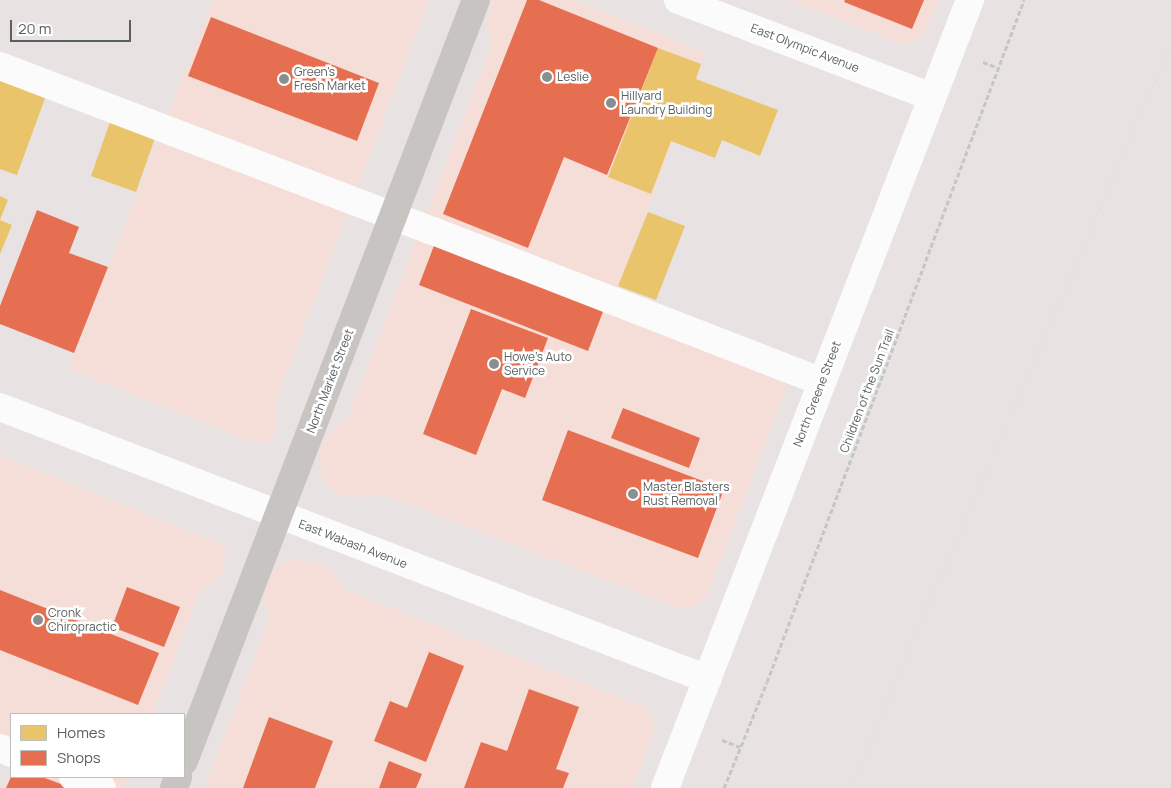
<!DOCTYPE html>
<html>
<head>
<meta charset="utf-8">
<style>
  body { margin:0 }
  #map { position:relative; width:1171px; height:788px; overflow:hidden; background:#e8e3e2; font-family:Manrope,sans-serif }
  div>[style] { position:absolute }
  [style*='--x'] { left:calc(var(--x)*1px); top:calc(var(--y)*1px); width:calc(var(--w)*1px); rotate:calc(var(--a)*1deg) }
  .commercial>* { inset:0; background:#f5ded8 }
  .homes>* { inset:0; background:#e9c46a }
  .shops>* { inset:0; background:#e76f51 }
  .path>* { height:3px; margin-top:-1.5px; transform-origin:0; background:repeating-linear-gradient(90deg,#c4c8c2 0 5px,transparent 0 7.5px) }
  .minor>* { height:28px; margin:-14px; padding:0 14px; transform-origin:14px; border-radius:14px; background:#fcfbfb }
  .major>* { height:28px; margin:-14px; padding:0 14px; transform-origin:14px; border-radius:14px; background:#c8c4c2 }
  .rail>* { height:4px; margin-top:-2px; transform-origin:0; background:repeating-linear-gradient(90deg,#dfdfdf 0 1px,transparent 0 7px) }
  .dots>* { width:14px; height:14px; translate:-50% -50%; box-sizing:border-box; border:2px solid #fff; border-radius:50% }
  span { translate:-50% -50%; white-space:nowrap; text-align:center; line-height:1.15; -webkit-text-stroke:5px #fff; paint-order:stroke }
  .street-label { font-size:12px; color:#586160 }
  .poi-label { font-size:12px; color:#586160 }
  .left { translate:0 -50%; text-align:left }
  .legend { position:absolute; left:10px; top:713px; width:175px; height:65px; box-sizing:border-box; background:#fff; border:1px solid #bcc0bf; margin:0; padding:6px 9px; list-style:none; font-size:15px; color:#586160 }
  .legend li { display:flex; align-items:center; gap:10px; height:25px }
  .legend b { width:25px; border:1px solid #bcc0bf }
  .scale { position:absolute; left:10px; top:20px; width:121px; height:22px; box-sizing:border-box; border:2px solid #586160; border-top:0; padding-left:6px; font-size:15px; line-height:18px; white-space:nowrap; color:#586160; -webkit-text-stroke:4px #fff; paint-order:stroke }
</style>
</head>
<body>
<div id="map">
  <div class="commercial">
    <i style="clip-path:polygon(213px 0,429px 0,276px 401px,276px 433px,270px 440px,262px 442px,240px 437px,68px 369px)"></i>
    <i style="clip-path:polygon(491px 0,574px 0,706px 52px,617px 292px,796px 363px,708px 593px,704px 600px,686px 609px,673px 606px,385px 495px,355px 497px,339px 495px,327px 486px,322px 477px,318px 457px,320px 450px,329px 433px,347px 419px,350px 412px,489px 51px,490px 41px,487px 23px)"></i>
    <i style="clip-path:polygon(790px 0,938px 0,924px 35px,913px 43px,902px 44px)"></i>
    <i style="clip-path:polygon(0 455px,218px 543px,224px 547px,226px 553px,226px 563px,221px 575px,200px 592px,153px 714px,11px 714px,11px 739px,0 734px)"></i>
    <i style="clip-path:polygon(301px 559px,324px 565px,330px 570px,346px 590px,646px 708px,655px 722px,654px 730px,633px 788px,204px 788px,268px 623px,269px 615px,263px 594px,267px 580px,272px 571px,281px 564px)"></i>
    <i style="clip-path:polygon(11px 770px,11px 777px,129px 777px,125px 788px,4px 788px)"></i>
  </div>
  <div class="homes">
    <i style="clip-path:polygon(658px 48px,701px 64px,696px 79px,778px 110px,760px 156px,722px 140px,715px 158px,671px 141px,651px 194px,608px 177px)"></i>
    <i style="clip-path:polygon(0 72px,48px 90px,17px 175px,0 169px)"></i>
    <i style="clip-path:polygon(110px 122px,155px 138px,136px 192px,91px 176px)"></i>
    <i style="clip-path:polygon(0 196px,8px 200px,0 220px,12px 225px,0 254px)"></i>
    <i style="clip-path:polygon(648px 212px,685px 226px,656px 300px,618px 286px)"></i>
  </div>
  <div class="shops">
    <i style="clip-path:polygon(527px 0,539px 0,658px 48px,607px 175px,564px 157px,528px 248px,443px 214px)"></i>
    <i style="clip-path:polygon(845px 0,924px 0,912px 29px,844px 2px)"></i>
    <i style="clip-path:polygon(211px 17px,379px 83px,357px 141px,188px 76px)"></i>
    <i style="clip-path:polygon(37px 210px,79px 227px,69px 253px,108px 267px,74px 353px,0 324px,0 306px)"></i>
    <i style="clip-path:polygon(435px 243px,604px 309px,588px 351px,419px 285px)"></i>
    <i style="clip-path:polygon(471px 309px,548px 338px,525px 398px,502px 389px,476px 455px,423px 434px)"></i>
    <i style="clip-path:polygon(623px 408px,700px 438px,689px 468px,611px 438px)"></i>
    <i style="clip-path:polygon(568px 430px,724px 489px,698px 558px,542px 500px)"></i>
    <i style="clip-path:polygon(127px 587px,180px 607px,164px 647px,112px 627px)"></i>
    <i style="clip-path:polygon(0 590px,159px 653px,138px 705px,0 650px)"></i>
    <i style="clip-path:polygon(429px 652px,464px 666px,426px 762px,374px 741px,390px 701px,407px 708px)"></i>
    <i style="clip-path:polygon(529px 689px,579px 707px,556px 769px,569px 773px,563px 788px,464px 788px,481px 742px,507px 751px)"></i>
    <i style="clip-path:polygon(269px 717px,333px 741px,315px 788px,243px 788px)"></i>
    <i style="clip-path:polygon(389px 761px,422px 774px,416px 788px,379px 788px)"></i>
    <i style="clip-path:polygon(11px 777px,42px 777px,72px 788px,6px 788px)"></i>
  </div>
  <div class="path">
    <i style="--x:983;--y:62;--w:17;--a:21"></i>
    <i style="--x:722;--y:740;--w:19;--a:21"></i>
    <i style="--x:724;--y:788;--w:114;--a:-67.9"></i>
    <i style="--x:767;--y:682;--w:729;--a:-69.35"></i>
  </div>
  <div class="minor">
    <i style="--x:678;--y:0;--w:272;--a:20.9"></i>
    <i style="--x:0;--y:66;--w:463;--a:20.9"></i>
    <i style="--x:433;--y:231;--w:417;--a:21.2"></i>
    <i style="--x:0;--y:407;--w:758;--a:21.04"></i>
    <i style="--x:0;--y:748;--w:12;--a:24"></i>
    <i style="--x:73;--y:777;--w:31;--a:21"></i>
    <i style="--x:665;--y:788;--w:845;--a:-68.84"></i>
  </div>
  <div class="major">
    <i style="--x:184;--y:761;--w:815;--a:-69.01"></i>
    <i style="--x:174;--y:788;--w:12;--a:-70"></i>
  </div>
  <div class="rail">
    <i style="--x:850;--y:788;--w:810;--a:-66.66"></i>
  </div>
  <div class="dots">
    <i style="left:547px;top:77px;background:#8a8e8e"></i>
    <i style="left:284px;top:79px;background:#8a8e8e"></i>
    <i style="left:611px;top:103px;background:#8a8e8e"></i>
    <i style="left:494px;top:364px;background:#8a8e8e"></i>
    <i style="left:633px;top:494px;background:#8a8e8e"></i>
    <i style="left:38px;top:620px;background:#8a8e8e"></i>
  </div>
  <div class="street-label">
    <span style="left:805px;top:48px;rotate:21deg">East Olympic Avenue</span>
    <span style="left:330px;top:381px;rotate:-69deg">North Market Street</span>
    <span style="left:867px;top:391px;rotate:-69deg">Children of the Sun Trail</span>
    <span style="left:817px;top:394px;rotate:-69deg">North Greene Street</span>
    <span style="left:353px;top:544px;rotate:21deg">East Wabash Avenue</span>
  </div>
  <div class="poi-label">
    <span class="left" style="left:294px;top:79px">Green's<br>Fresh Market</span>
    <span class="left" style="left:557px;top:77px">Leslie</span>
    <span class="left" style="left:621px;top:103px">Hillyard<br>Laundry Building</span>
    <span class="left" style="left:504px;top:364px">Howe's Auto<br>Service</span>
    <span class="left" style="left:643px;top:494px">Master Blasters<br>Rust Removal</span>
    <span class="left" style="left:48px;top:620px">Cronk<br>Chiropractic</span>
  </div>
  <ul class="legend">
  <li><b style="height:14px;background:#e9c46a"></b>Homes</li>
  <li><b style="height:14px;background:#e76f51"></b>Shops</li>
  </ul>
  <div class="scale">20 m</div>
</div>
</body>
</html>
